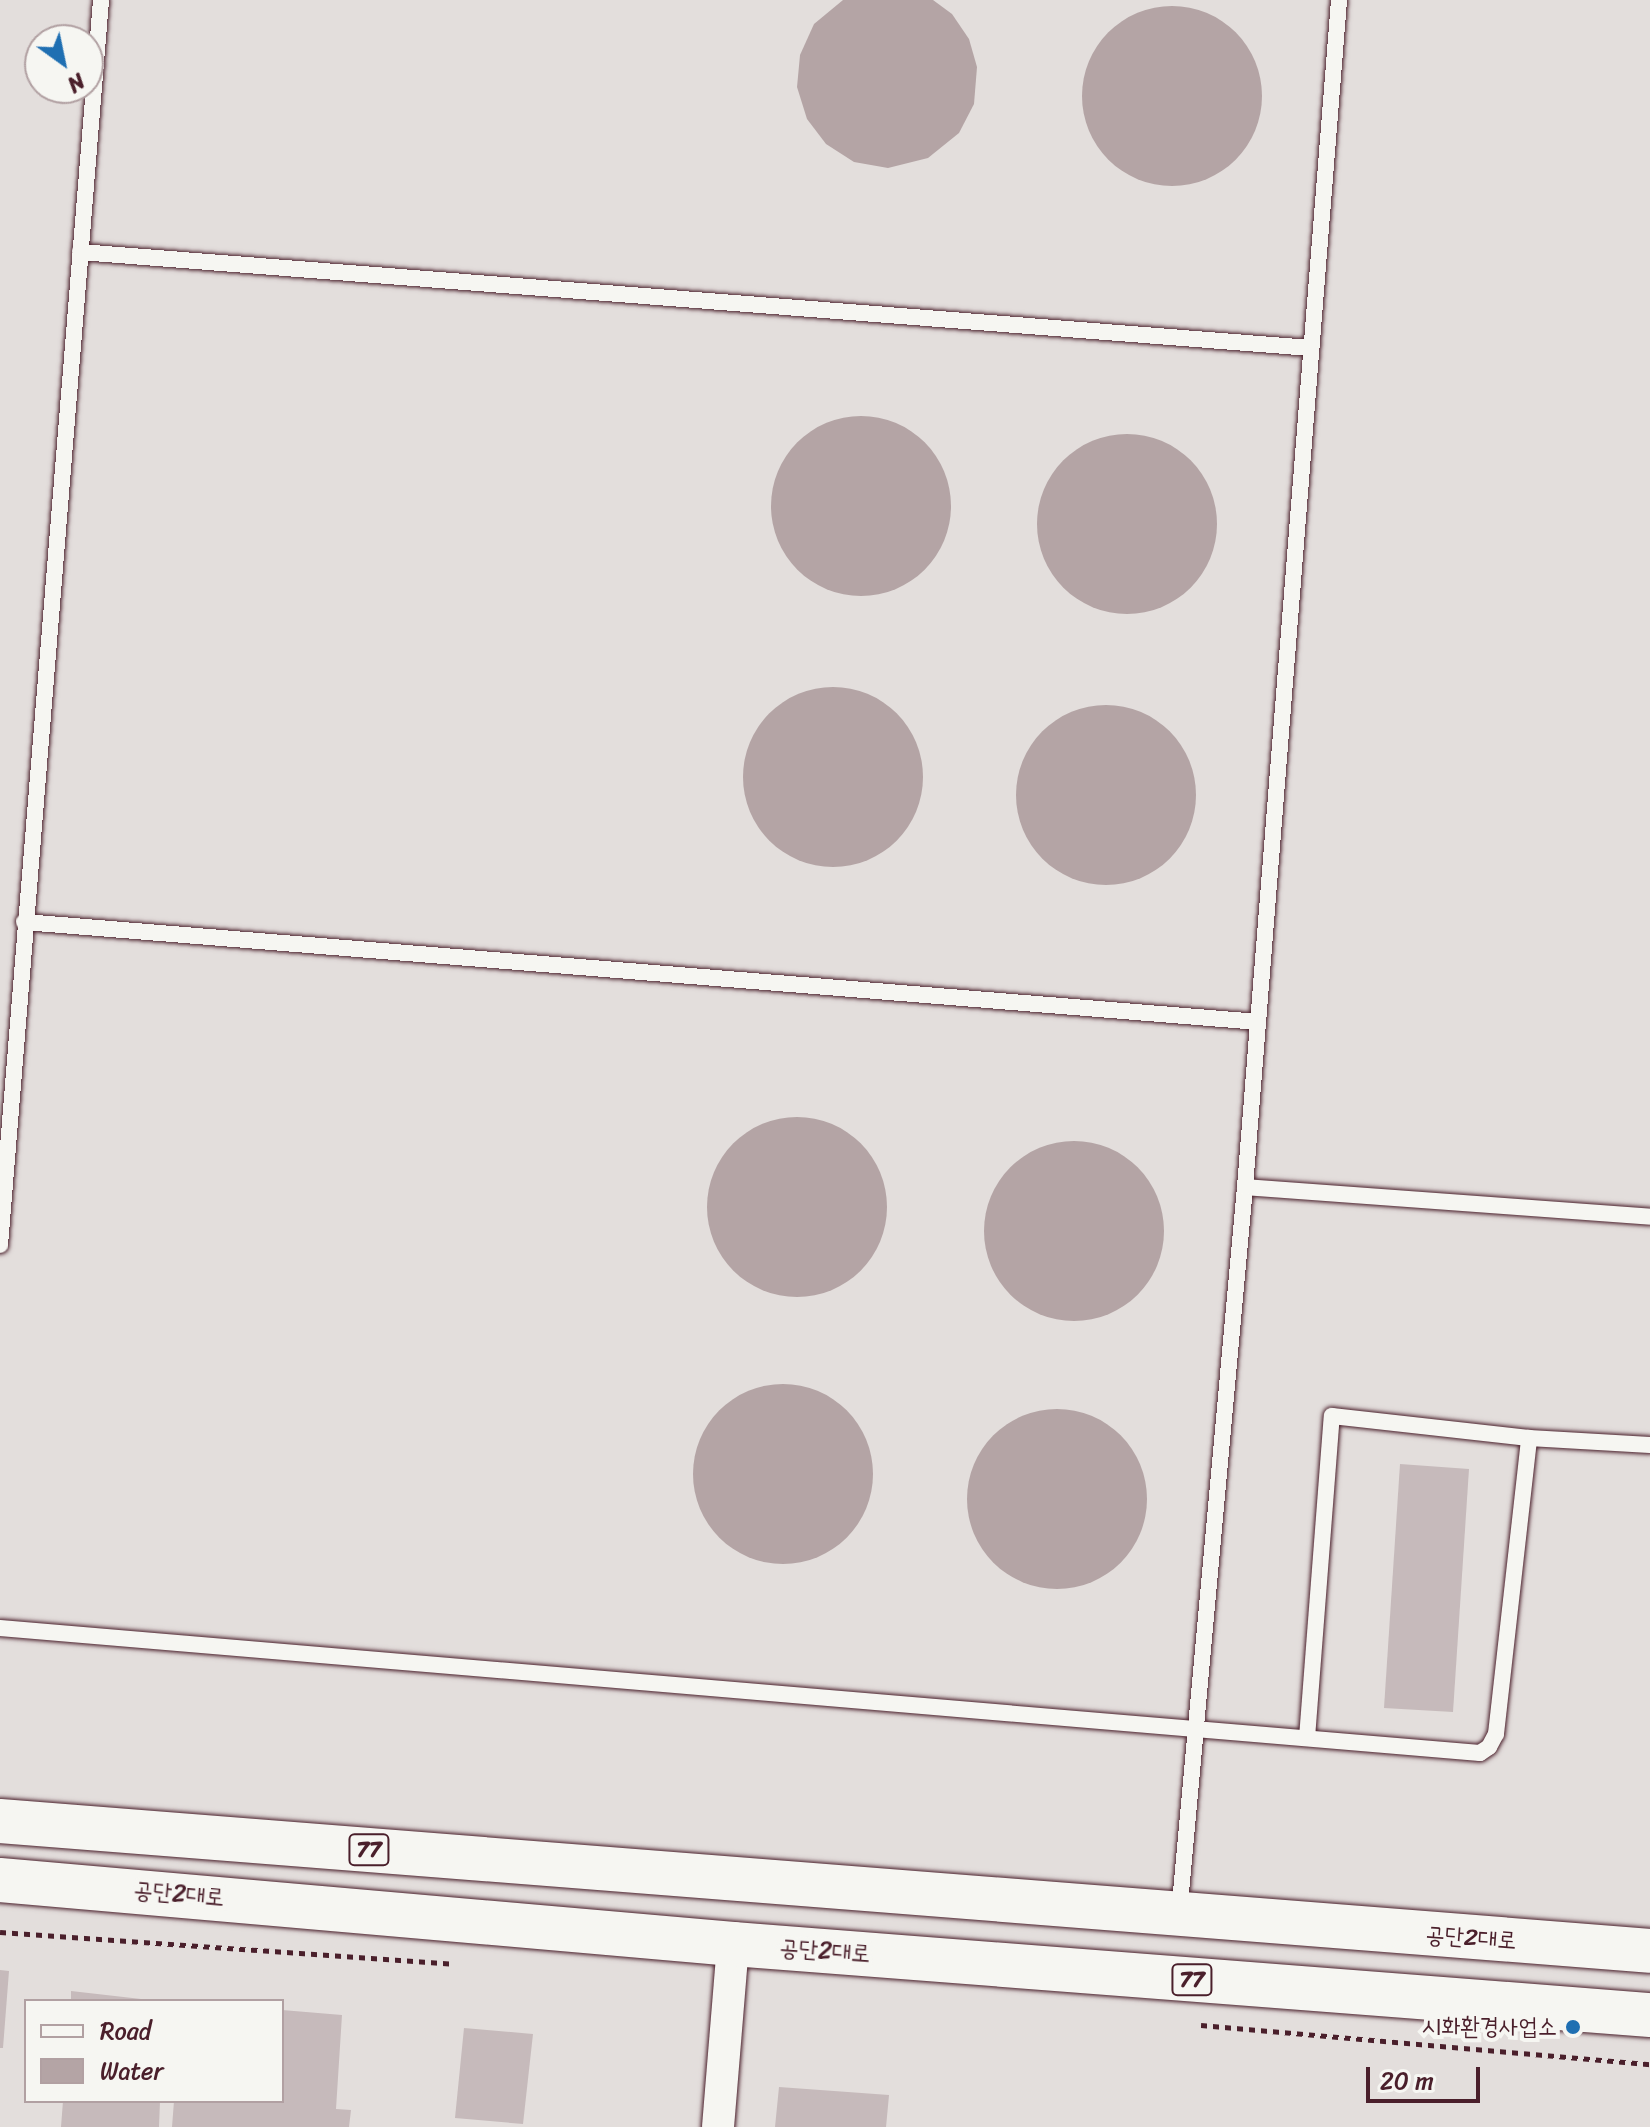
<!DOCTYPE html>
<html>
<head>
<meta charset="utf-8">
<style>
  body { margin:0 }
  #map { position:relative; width:1650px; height:2127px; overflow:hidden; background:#efedea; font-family:Sriracha,"Poor Story",sans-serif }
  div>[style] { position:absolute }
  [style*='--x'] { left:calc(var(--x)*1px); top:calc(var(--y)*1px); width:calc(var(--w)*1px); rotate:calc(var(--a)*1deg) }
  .built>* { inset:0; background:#e3dedc }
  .water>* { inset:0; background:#b4a4a5 }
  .round { border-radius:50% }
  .building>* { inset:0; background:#c6babb }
  .path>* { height:5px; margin-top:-2.5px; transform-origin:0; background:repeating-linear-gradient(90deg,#4a1f2b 0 6px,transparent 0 12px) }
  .roads { filter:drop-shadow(0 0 2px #4a1f2b) drop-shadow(0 0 2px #4a1f2b) }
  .lane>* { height:16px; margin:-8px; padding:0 8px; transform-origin:8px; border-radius:8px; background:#f6f6f2 }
  .street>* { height:32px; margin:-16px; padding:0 16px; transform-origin:16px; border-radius:16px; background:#f6f6f2 }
  .primary>* { height:44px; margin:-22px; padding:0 22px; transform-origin:22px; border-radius:22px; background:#f6f6f2 }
  .dots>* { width:22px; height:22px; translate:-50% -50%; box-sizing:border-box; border:4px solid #f6f6f2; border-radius:50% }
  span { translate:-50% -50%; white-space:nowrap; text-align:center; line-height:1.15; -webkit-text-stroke:8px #f6f6f2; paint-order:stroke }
  .shield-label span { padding:2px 6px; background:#f6f6f2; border:2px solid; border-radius:6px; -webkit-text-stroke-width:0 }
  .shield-label { font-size:22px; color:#4a1f2b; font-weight:700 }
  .street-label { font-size:24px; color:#4a1f2b }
  .poi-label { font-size:24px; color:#4a1f2b }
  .right { translate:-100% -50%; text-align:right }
  .legend { position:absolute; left:24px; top:1999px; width:260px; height:104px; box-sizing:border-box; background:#f6f6f2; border:2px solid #b1a0a2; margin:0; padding:10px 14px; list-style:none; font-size:24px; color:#4a1f2b }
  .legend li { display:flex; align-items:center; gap:16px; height:40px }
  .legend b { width:40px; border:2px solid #b1a0a2 }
  .north { position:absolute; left:24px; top:24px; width:80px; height:80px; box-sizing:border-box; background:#f6f6f2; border:2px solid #b1a0a2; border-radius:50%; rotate:147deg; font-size:22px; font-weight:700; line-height:32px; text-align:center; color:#4a1f2b }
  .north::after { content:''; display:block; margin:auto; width:28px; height:36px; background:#1f6fb2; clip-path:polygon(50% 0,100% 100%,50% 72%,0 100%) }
  .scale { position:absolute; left:1366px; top:2067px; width:114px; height:36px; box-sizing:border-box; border:4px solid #4a1f2b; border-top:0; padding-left:10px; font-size:24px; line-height:28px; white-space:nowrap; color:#4a1f2b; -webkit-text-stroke:6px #f6f6f2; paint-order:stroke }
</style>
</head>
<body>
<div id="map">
  <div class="built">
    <i style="clip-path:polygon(evenodd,0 0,1650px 0,1650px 2127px,0 2127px,0 0,40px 40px,88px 40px,88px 88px,40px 88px,40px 40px,0 0,26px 2001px,282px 2001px,282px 2101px,26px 2101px,26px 2001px)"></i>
  </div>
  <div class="water">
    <i style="clip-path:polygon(843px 0,933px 0,952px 14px,969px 39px,977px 67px,974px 104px,959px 133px,928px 158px,888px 168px,854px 162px,826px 144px,807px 119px,797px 87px,800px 55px,814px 24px)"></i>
    <i class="round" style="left:1082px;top:6px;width:180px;height:180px"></i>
    <i class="round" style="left:771px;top:416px;width:180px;height:180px"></i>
    <i class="round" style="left:1037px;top:434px;width:180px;height:180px"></i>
    <i class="round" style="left:743px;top:687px;width:180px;height:180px"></i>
    <i class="round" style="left:1016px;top:705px;width:180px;height:180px"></i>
    <i class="round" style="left:707px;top:1117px;width:180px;height:180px"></i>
    <i class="round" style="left:984px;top:1141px;width:180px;height:180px"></i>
    <i class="round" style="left:693px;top:1384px;width:180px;height:180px"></i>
    <i class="round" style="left:967px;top:1409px;width:180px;height:180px"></i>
  </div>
  <div class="building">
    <i style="clip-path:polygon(1400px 1464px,1469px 1469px,1453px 1712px,1384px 1708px)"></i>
    <i style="clip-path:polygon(0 1970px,9px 1971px,3px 2048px,0 2048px)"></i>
    <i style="clip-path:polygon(71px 1991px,141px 1999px,141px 2001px,71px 2001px)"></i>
    <i style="clip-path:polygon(282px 2010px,342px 2015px,336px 2109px,351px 2110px,349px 2127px,172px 2127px,174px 2101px,282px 2101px)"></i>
    <i style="clip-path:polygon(464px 2028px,533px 2034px,523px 2124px,455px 2118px)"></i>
    <i style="clip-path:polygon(779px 2087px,889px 2095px,886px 2127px,775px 2127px)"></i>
    <i style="clip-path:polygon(63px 2101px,160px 2101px,159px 2127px,61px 2127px)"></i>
  </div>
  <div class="path">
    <i style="--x:0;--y:1932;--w:454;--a:4"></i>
    <i style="--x:1201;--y:2025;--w:451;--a:5"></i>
  </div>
  <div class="roads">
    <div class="lane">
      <i style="--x:80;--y:252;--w:1235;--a:4.46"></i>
      <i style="--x:24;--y:922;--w:1238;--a:4.63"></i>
      <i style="--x:1245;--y:1187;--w:406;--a:4.2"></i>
      <i style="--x:0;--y:1245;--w:1249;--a:-85.36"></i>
      <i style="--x:0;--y:1628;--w:1485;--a:4.83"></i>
      <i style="--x:1480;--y:1753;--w:11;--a:-34"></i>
      <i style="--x:1489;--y:1747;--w:15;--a:-62"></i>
      <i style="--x:1496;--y:1734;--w:298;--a:-83.6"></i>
      <i style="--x:1307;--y:1738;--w:323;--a:-85.6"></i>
      <i style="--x:1332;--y:1416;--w:198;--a:6.4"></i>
      <i style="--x:1529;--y:1438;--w:121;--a:3.3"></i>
      <i style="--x:1179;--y:1914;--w:730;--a:-84.81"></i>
      <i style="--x:1245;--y:1187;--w:1191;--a:-85.47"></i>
    </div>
    <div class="street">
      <i style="--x:718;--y:2127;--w:184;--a:-85.3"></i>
    </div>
    <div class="primary">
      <i style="--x:0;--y:1821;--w:1655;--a:4.5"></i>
      <i style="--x:0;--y:1880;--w:736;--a:4.99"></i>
      <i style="--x:733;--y:1944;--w:920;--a:4.43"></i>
    </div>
  </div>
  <div class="dots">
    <i style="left:1573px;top:2027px;background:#1f6fb2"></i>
  </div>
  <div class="shield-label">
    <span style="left:369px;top:1850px">77</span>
    <span style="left:1192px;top:1980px">77</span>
  </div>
  <div class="street-label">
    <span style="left:179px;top:1894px;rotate:5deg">공단2대로</span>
    <span style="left:1471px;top:1938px;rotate:4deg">공단2대로</span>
    <span style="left:825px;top:1951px;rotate:4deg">공단2대로</span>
  </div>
  <div class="poi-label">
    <span class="right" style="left:1557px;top:2027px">시화환경사업소</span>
  </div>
  <ul class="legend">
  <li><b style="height:10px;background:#f6f6f2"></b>Road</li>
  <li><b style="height:22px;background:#b4a4a5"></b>Water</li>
  </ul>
  <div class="north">N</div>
  <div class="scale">20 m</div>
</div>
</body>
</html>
